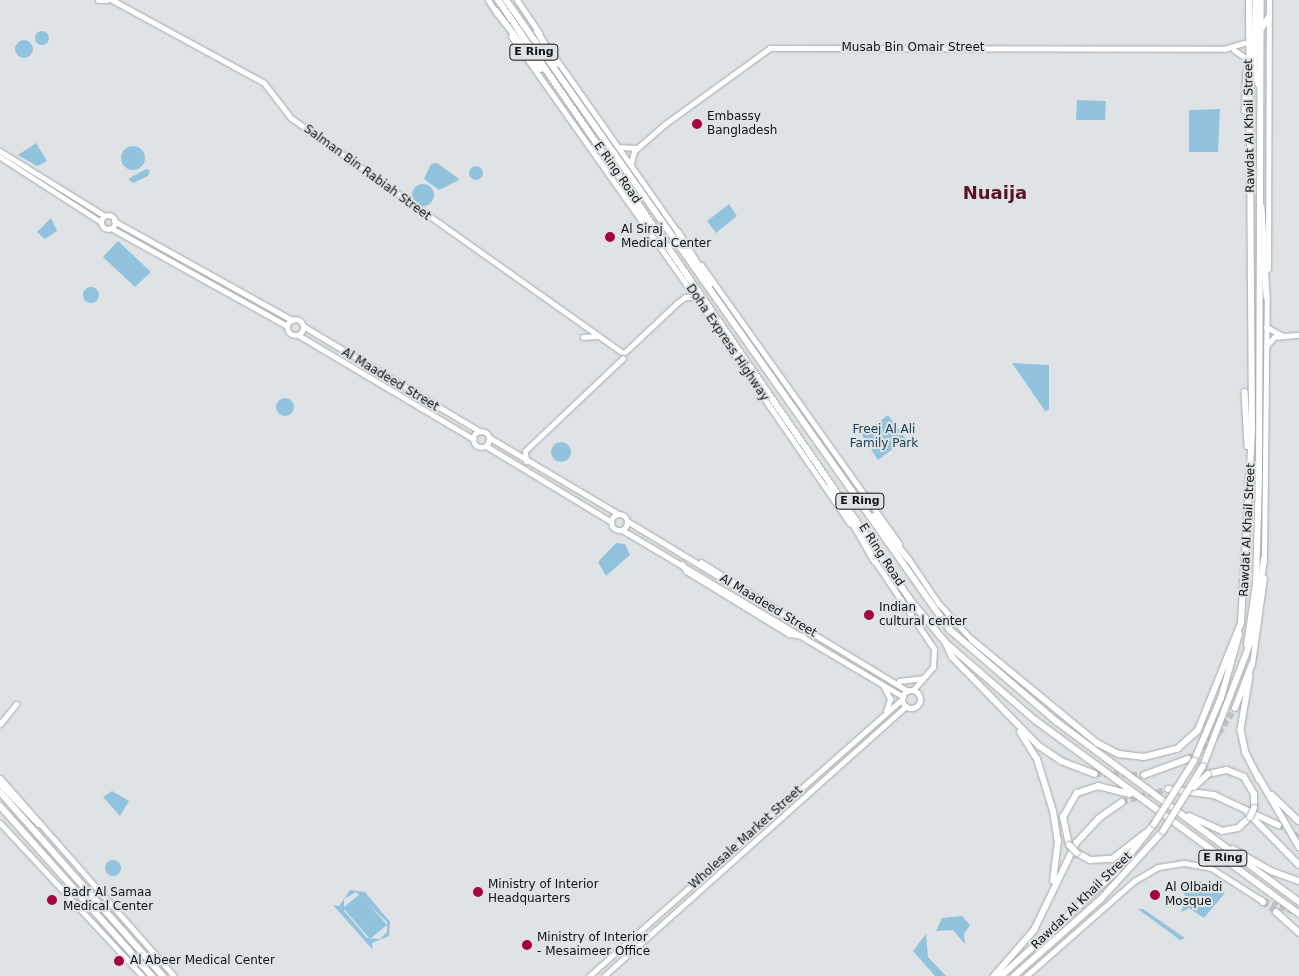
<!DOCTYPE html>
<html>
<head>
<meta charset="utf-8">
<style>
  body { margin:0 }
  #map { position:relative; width:1299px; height:976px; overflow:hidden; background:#dfe3e5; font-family:"DejaVu Sans",sans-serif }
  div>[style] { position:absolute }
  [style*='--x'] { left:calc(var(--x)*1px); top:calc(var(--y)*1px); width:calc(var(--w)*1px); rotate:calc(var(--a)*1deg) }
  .green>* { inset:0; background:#92c3de }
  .round { border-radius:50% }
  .primary-tunnel>* { height:5.5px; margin-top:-2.75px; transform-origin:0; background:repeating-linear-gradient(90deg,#c0c4c6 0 5.5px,transparent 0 8.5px) }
  .highway-tunnel>* { height:6px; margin-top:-3px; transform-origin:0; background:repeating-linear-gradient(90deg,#c0c4c6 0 6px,transparent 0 9px) }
  .roads { filter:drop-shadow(0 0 1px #a5a9ab) drop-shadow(0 0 1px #a5a9ab) }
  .secondary>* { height:5px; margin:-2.5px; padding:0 2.5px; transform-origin:2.5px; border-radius:2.5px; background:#fff }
  .secondary>.ring { margin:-2.5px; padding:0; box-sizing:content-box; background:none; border:5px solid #fff; border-radius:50% }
  .primary>* { height:5.5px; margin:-2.75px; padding:0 2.75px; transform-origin:2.75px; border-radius:2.75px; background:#fff }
  .highway>* { height:6px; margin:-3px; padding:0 3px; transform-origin:3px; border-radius:3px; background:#fff }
  .bridges { filter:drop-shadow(0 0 1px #a5a9ab) drop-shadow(0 0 1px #a5a9ab) }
  .highway-bridge>* { height:6px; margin:-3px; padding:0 3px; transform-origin:3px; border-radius:3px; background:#fff }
  .dots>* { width:14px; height:14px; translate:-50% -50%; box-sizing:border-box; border:2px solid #dfe3e5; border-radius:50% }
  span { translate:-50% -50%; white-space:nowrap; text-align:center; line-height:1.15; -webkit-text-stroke:4px #dfe3e5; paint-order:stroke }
  .shield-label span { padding:1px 4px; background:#dfe3e5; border:1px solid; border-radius:4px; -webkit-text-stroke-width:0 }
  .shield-label { font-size:11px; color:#111313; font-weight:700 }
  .street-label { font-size:12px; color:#111313 }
  .poi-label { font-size:12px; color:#111313 }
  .left { translate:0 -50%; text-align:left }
  .park-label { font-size:12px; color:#1c4154 }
  .district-label { font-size:18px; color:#591426; font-weight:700 }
</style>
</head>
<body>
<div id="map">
  <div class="green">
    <i class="round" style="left:35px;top:31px;width:14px;height:14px"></i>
    <i class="round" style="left:15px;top:40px;width:18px;height:18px"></i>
    <i style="clip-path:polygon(1077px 100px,1106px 101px,1105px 120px,1076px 120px)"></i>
    <i style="clip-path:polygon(1220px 109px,1218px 152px,1189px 152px,1189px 110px)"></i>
    <i style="clip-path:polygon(36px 143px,47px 161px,37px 166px,18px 155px)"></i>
    <i class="round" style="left:121px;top:146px;width:24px;height:24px"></i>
    <i style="clip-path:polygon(437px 163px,459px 179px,459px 180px,439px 190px,424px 179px,431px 164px)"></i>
    <i class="round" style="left:469px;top:166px;width:14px;height:14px"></i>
    <i style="clip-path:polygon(146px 169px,150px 170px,148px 176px,133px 183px,128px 179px)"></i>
    <i class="round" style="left:412px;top:184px;width:22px;height:22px"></i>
    <i style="clip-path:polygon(729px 204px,737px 216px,716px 233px,707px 221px)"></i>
    <i style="clip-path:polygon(51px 218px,57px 231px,45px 239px,37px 232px)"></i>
    <i style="clip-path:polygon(118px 241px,151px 272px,135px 287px,103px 257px)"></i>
    <i class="round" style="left:83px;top:287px;width:16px;height:16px"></i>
    <i style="clip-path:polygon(1012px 363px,1049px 365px,1049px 410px,1045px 411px)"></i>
    <i class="round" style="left:276px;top:398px;width:18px;height:18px"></i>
    <i style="clip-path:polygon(888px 415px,906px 439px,878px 460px,862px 435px)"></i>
    <i class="round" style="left:551px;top:442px;width:20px;height:20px"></i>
    <i style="clip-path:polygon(616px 543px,625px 544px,630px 555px,606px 576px,598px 562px)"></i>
    <i style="clip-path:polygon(112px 791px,129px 801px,120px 816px,103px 797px)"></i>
    <i class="round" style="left:105px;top:860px;width:16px;height:16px"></i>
    <i style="clip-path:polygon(1200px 881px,1225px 893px,1204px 918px,1189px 908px,1181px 912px,1186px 898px,1180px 885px)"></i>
    <i style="clip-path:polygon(evenodd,350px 890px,365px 892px,390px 922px,389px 936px,372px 943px,373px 950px,333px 905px,339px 906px,350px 890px,356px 892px,387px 922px,387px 932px,380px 939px,367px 938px,344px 911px,344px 899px,356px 892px)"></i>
    <i style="clip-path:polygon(360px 894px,387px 925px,370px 939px,343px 908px)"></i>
    <i style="clip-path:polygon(1138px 909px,1143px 909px,1185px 938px,1180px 940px)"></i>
    <i style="clip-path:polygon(962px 916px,970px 925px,964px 934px,965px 944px,953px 930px,936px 931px,942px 918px)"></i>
    <i style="clip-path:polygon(926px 934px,928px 957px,946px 976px,935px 976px,913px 951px)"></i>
  </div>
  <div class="primary-tunnel">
    <i style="--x:1264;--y:901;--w:35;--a:20"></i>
  </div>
  <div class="highway-tunnel">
    <i style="--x:1188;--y:759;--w:40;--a:-40"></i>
    <i style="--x:1219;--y:733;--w:30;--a:-57"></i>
    <i style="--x:1095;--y:774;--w:49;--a:1.2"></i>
    <i style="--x:1122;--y:802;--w:48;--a:-15.8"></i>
    <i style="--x:1278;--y:825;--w:24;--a:30"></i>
    <i style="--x:1263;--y:902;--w:16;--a:38"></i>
  </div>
  <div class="roads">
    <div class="secondary">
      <i style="--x:98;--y:0;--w:9;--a:0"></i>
      <i style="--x:112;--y:0;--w:173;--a:28.6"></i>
      <i style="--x:264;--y:83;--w:44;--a:52.4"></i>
      <i style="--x:291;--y:118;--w:405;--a:35.3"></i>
      <i style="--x:488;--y:0;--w:17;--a:57"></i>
      <i style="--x:517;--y:0;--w:40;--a:56"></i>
      <i style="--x:511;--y:36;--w:357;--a:54.8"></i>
      <i style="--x:1234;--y:50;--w:12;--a:35"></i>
      <i style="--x:556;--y:59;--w:214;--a:54.9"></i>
      <i style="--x:619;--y:147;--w:18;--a:3"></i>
      <i style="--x:0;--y:151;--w:123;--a:31.8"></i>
      <i style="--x:0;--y:157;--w:120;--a:32.8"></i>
      <i style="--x:631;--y:164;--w:13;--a:-77"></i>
      <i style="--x:634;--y:151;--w:41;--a:-41.1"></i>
      <i style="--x:665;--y:124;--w:130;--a:-35.9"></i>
      <i style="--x:770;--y:48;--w:454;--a:0.1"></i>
      <i style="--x:1224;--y:49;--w:21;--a:-17"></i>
      <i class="ring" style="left:101px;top:215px;width:9px;height:9px"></i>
      <i style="--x:114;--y:221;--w:204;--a:29.1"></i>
      <i style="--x:111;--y:228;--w:201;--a:29.1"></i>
      <i style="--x:701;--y:265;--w:342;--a:54.6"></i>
      <i style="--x:1268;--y:269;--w:269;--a:-89.8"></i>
      <i class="ring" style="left:287px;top:319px;width:11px;height:11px"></i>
      <i style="--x:303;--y:326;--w:205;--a:30.8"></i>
      <i style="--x:1266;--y:327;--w:17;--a:28"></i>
      <i style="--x:298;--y:335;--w:204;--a:30.7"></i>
      <i style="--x:583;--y:337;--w:14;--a:-4"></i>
      <i style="--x:1266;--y:346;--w:12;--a:-48"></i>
      <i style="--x:1274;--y:337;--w:25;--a:-5"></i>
      <i style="--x:729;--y:347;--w:214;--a:55.6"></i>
      <i style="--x:625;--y:352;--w:71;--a:-43.3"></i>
      <i style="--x:677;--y:303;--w:10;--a:-37"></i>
      <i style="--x:685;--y:297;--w:12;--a:0"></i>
      <i class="ring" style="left:473px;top:431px;width:11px;height:11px"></i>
      <i style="--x:490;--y:438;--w:147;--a:30.6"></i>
      <i style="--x:486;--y:446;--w:145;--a:31.2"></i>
      <i style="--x:526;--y:461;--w:10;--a:-96"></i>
      <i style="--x:525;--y:451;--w:135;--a:-43.5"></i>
      <i class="ring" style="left:611px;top:514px;width:11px;height:11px"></i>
      <i style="--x:627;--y:521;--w:328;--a:31.2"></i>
      <i style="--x:622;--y:530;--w:327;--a:30.7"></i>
      <i style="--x:907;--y:557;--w:57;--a:55.8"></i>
      <i style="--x:939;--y:604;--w:49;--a:47.5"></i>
      <i style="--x:874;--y:560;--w:107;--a:56"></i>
      <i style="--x:934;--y:649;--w:18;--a:93"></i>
      <i style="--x:933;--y:667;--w:30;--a:131"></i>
      <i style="--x:701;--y:562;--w:113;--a:32"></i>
      <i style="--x:1264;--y:562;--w:267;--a:-89.4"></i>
      <i style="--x:682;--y:564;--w:8;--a:60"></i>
      <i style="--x:686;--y:571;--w:121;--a:31.5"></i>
      <i style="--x:789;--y:634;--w:14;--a:8"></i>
      <i style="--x:1252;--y:664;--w:87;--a:-82.1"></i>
      <i style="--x:899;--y:681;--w:23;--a:-7"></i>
      <i style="--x:883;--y:685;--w:16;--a:63"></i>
      <i style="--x:890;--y:699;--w:13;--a:108"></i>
      <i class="ring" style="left:902px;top:690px;width:13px;height:13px"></i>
      <i style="--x:0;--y:724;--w:26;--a:-51"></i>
      <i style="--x:0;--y:778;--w:264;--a:48.7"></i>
      <i style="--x:0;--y:784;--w:55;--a:46.5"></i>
      <i style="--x:0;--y:823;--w:209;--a:47.1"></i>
      <i style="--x:589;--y:976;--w:418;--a:-41.5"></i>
      <i style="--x:604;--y:976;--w:405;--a:-41.8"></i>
      <i style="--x:1026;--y:976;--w:144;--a:-41.3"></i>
      <i style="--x:1134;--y:881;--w:28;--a:-30"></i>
      <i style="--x:1158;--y:867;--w:26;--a:-9"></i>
      <i style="--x:1184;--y:863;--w:27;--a:10"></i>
      <i style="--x:1211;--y:868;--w:59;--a:32.6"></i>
    </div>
    <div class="primary">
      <i style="--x:1256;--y:0;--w:72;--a:90.8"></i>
      <i style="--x:1255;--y:72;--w:13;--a:72"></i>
      <i style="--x:1262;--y:28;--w:13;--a:-58"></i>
      <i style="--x:1245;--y:111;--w:38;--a:-88"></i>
      <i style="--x:1262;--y:207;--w:90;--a:86.8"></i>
      <i style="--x:1245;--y:392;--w:54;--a:86.8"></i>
      <i style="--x:1241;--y:623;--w:191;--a:-86.7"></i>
      <i style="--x:1252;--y:432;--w:432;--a:-90.4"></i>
      <i style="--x:1247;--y:645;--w:62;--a:-81.6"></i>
      <i style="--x:1256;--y:584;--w:105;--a:-88.4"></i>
      <i style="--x:1259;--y:479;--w:479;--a:-89.8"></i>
      <i style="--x:1250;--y:676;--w:55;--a:99.5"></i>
      <i style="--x:1241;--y:730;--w:24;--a:78"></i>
      <i style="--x:1246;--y:753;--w:30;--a:63"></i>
      <i style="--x:1272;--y:795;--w:37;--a:44"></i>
    </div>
    <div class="highway">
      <i style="--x:498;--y:0;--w:729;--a:55.5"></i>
      <i style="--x:911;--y:601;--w:55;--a:50.2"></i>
      <i style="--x:946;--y:643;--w:118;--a:40.9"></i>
      <i style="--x:1035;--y:720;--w:328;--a:36.3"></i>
      <i style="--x:506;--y:0;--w:771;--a:54.83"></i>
      <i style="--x:950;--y:630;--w:141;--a:40.7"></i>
      <i style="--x:1057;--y:722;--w:302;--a:36.6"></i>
      <i style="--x:496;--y:11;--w:73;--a:52.8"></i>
      <i style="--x:537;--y:31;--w:38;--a:60"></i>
      <i style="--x:637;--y:206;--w:16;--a:68"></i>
      <i style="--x:678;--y:232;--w:61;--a:58.4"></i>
      <i style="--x:716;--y:326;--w:48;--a:51.7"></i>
      <i style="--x:830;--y:484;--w:90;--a:60"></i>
      <i style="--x:874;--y:516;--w:56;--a:51.5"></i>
      <i style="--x:972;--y:640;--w:162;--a:39.5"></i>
      <i style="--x:1097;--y:743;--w:25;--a:27"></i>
      <i style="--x:1119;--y:754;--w:25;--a:7"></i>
      <i style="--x:1144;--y:757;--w:34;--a:-14"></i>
      <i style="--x:1177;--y:749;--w:28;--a:-42"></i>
      <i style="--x:1198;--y:730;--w:115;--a:-68.1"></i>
      <i style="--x:946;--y:644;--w:14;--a:65"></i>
      <i style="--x:952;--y:657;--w:124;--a:45.7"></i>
      <i style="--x:1039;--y:746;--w:27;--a:34"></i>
      <i style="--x:1061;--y:761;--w:36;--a:21"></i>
      <i style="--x:1235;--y:708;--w:47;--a:-68.9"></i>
      <i style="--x:1020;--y:732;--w:32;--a:58"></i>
      <i style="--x:1037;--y:759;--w:54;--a:72.9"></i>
      <i style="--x:1053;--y:811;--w:30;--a:81"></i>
      <i style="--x:1058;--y:841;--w:40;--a:97.1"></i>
      <i style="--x:1194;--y:761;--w:69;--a:-66.8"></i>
      <i style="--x:1221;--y:698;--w:66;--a:-74.3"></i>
      <i style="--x:1203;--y:766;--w:142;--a:-69"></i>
      <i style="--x:1254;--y:633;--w:75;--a:-82.3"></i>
      <i style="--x:1208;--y:774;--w:19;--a:-12"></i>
      <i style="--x:1227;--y:770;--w:18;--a:22"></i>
      <i style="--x:1244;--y:777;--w:20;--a:60"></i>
      <i style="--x:1254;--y:794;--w:14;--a:90"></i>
      <i style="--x:1144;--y:775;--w:47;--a:-20"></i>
      <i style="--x:1258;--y:776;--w:82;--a:60"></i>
      <i style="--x:1168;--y:789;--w:46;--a:7.4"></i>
      <i style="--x:1214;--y:795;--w:71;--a:25.1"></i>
      <i style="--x:0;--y:792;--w:246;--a:48.5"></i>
      <i style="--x:0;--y:806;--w:228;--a:48.2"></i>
      <i style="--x:1248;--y:813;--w:73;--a:45.6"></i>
      <i style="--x:1189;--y:816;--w:36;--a:24"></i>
      <i style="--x:1222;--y:831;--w:16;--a:-11"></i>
      <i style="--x:1238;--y:828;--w:16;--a:-43"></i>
      <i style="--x:1069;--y:845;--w:29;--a:-102"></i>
      <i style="--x:1063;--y:817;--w:28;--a:-60"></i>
      <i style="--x:1077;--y:793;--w:22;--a:-18"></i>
      <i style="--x:1098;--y:786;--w:33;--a:14"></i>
      <i style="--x:1233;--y:849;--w:44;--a:30.1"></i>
      <i style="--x:1271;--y:871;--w:30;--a:20"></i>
      <i style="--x:1077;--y:853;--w:15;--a:28"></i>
      <i style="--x:1090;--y:860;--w:22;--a:-3"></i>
      <i style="--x:1112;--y:859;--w:41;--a:-38"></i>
      <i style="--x:1261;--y:900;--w:3;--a:45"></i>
      <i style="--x:1276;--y:912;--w:31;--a:42"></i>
      <i style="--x:994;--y:976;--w:61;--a:-49"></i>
      <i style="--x:1034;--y:930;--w:97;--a:-64.2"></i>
      <i style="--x:1076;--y:843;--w:34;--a:-47"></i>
      <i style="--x:1099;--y:818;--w:28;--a:-35"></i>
      <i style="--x:1001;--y:976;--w:155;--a:-42.1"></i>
      <i style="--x:1116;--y:872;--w:61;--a:-51.6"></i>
      <i style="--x:1014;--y:976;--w:115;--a:-41.5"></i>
      <i style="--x:1100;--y:900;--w:93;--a:-47.6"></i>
    </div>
  </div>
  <div class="bridges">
    <div class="highway-bridge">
      <i style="--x:1194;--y:787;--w:19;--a:-43"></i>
      <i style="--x:1250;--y:817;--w:10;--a:-66"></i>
      <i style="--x:1154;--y:824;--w:75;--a:-57.6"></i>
      <i style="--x:1163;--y:831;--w:76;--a:-58.4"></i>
      <i style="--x:1069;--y:845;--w:11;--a:45"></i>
    </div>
  </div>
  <div class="dots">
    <i style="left:697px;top:124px;background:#a20541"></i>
    <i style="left:610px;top:237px;background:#a20541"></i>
    <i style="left:869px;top:615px;background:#a20541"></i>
    <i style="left:478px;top:892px;background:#a20541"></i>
    <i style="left:1155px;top:895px;background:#a20541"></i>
    <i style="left:52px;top:900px;background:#a20541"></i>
    <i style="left:527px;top:945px;background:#a20541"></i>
    <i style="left:119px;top:961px;background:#a20541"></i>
  </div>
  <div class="shield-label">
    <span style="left:534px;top:52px">E Ring</span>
    <span style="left:860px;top:501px">E Ring</span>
    <span style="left:1223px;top:858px">E Ring</span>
  </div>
  <div class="street-label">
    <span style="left:913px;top:48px">Musab Bin Omair Street</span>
    <span style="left:1250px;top:126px;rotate:-91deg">Rawdat Al Khail Street</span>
    <span style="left:367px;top:173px;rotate:36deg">Salman Bin Rabiah Street</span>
    <span style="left:617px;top:173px;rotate:55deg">E Ring Road</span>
    <span style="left:727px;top:343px;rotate:56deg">Doha Express Highway</span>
    <span style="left:390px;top:380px;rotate:31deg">Al Maadeed Street</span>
    <span style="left:1248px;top:530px;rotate:-87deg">Rawdat Al Khail Street</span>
    <span style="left:881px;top:555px;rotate:57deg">E Ring Road</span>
    <span style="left:768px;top:606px;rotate:31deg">Al Maadeed Street</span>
    <span style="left:746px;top:838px;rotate:-42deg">Wholesale Market Street</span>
    <span style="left:1082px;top:901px;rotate:-44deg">Rawdat Al Khail Street</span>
  </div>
  <div class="poi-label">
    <span class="left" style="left:707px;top:124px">Embassy<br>Bangladesh</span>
    <span class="left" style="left:621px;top:237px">Al Siraj<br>Medical Center</span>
    <span class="left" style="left:879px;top:615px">Indian<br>cultural center</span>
    <span class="left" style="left:488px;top:892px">Ministry of Interior<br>Headquarters</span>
    <span class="left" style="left:1165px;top:895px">Al Olbaidi<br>Mosque</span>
    <span class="left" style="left:63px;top:900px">Badr Al Samaa<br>Medical Center</span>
    <span class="left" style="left:537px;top:945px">Ministry of Interior<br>- Mesaimeer Office</span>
    <span class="left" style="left:130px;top:961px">Al Abeer Medical Center</span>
  </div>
  <div class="park-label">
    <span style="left:884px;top:437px">Freej Al Ali<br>Family Park</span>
  </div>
  <div class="district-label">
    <span style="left:995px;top:193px">Nuaija</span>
  </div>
</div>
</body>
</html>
